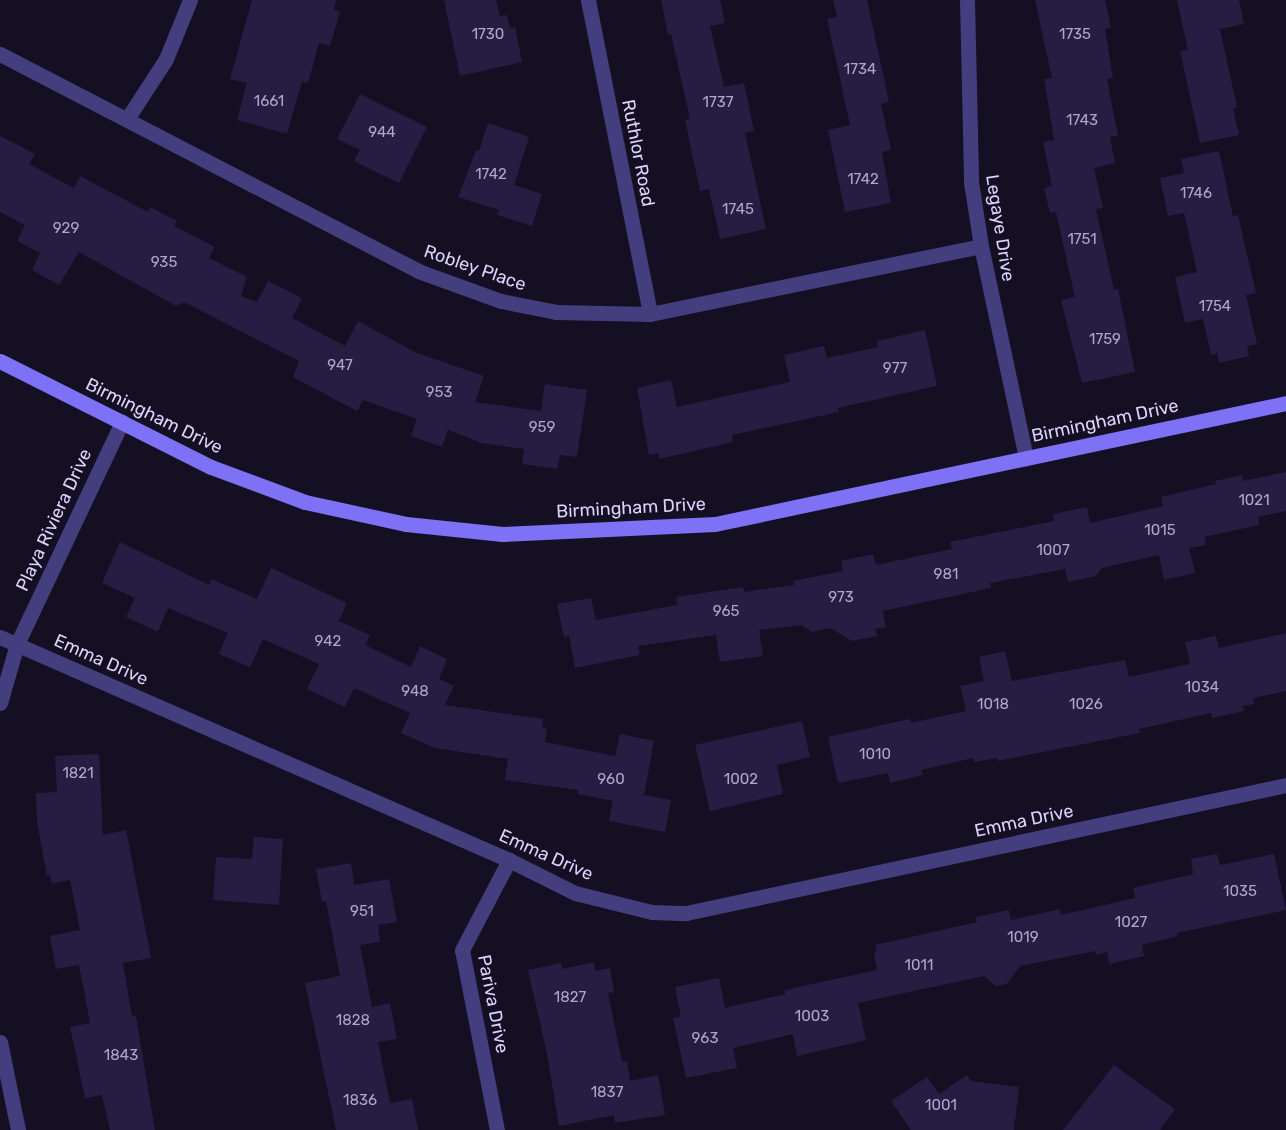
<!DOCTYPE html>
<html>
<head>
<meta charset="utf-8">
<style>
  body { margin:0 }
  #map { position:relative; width:1286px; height:1130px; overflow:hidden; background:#140f22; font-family:Rubik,sans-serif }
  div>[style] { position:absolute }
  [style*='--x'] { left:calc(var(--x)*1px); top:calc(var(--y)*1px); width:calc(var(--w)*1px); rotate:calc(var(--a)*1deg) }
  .building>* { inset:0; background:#271d42 }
  .street>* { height:15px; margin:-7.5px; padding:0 7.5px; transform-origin:7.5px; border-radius:7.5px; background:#443e7e }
  .secondary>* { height:15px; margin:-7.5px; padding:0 7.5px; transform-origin:7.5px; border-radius:7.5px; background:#7d72f5 }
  span { translate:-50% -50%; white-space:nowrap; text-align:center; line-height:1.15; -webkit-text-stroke:4.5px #140f22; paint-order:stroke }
  .number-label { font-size:15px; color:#aea6ce }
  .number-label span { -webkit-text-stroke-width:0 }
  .street-label { font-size:18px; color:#dbd4fc }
</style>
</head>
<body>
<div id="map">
  <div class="building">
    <i style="clip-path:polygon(252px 0,336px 0,334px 10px,340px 12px,330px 46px,319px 43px,308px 83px,302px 81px,287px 134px,237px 120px,247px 83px,230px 79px)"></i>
    <i style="clip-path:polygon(444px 0,496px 0,500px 16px,507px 15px,510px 28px,515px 27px,522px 62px,460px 76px)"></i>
    <i style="clip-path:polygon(661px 0,720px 0,725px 23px,710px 26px,724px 87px,744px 83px,754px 131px,745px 133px,766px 229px,720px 239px,709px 189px,700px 191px,685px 120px,690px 119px,671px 34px,668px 35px)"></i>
    <i style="clip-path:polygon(833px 0,867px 0,889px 102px,881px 104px,891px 150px,882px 152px,891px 203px,845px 212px,828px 130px,850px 125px,827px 19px,837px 17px)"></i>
    <i style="clip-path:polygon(1035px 0,1105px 0,1111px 28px,1105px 29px,1113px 78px,1107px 79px,1118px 136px,1110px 137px,1115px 163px,1094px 168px,1103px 208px,1096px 209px,1114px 290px,1118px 289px,1135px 372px,1082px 383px,1061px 300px,1075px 297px,1056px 212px,1050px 213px,1044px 188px,1052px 186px,1043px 142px,1054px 140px,1044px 79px,1052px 78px)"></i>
    <i style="clip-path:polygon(1177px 0,1239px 0,1244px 24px,1220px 29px,1237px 107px,1233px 108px,1239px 135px,1200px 143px,1180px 51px,1188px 50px)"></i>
    <i style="clip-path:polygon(360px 94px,427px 127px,399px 183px,354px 161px,360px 150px,337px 139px)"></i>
    <i style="clip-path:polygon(488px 123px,529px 137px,514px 185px,542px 194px,532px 226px,497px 215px,499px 210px,458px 197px,476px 150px,479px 151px)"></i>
    <i style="clip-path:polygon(0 136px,35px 154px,29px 164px,74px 188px,80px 176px,148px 212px,150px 207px,177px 221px,174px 226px,215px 247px,209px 258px,247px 277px,241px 296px,257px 302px,268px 281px,302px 298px,292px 318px,345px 346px,358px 321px,417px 353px,484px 376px,475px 402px,541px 411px,545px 384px,587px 390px,577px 457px,560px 455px,557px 469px,522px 464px,524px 449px,482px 443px,448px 430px,442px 447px,411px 436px,417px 419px,363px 400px,357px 411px,293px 377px,299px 361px,184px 302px,176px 306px,79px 252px,59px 285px,32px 270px,40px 253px,17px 241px,25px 225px,0 212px)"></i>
    <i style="clip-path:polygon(1219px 151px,1233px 216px,1238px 215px,1256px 293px,1246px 295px,1257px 344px,1247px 346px,1249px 356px,1219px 363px,1217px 353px,1211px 355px,1203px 319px,1185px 323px,1175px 277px,1197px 272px,1184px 213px,1168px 216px,1160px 178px,1184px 173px,1181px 159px)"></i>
    <i style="clip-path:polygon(925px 330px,937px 386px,838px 408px,839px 412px,732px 435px,733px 442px,659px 459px,658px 453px,649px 455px,637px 388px,671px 380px,677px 407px,790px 382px,784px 355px,824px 346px,827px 358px,878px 347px,877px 341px)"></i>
    <i style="clip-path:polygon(1286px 472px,1286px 511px,1258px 517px,1259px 525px,1204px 537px,1206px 545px,1189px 548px,1195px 573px,1164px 580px,1159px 555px,1102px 568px,1096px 576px,1068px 582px,1065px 569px,990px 583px,991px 588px,883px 611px,886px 627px,875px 629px,877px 636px,852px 641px,830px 628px,812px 632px,801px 625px,759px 630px,763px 656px,720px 662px,716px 635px,638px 646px,640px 655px,575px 668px,569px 636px,564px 637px,557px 604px,591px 598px,596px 620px,677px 605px,676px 597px,743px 587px,744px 592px,794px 585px,793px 581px,843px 571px,841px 561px,873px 554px,876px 565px,952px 549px,950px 542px,1054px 521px,1053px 514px,1087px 507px,1090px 523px,1163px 506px,1161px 497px,1216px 484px,1215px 481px,1242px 475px,1243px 481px)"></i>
    <i style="clip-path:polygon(120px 542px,209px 585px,211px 579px,257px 599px,271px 568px,347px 603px,339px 621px,370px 635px,365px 645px,411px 667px,420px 646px,447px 659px,439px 679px,454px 686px,445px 705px,543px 719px,542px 728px,547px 729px,545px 742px,615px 756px,620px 734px,654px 741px,644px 795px,671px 800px,665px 832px,609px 821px,613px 801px,578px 794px,578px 790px,505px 780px,508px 759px,435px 748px,401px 733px,410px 713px,354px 688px,345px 707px,307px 689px,319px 664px,263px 639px,250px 667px,219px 654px,228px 633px,168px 608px,158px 632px,126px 617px,135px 598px,102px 583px)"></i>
    <i style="clip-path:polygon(1286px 633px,1286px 691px,1253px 698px,1254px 704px,1243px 706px,1244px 711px,1212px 718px,1211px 713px,1139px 729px,1140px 733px,997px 761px,997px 758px,974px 762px,973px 758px,921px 770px,923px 775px,890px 783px,888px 773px,838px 783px,828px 737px,910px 719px,911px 723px,966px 711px,960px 686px,984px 681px,979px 657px,1005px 651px,1012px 681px,1125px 660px,1129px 677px,1190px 664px,1185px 642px,1216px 636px,1219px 648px)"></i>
    <i style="clip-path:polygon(802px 721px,810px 757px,777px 765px,783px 794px,710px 811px,695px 745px)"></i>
    <i style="clip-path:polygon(99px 754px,103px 835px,126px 830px,151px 958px,123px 963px,132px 1016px,136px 1016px,155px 1130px,110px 1130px,102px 1095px,85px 1098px,70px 1027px,90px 1023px,79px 965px,56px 969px,50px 936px,80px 930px,70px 880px,52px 884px,50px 875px,47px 876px,37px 822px,36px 793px,57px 792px,55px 756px)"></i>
    <i style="clip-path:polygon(254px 837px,283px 839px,279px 905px,213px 900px,216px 857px,252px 859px)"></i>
    <i style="clip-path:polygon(1217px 854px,1220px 865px,1274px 854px,1286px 910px,1177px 933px,1177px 936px,1142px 945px,1144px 956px,1109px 964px,1107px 952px,1096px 955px,1095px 951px,1020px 966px,1007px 984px,996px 986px,984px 976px,858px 1003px,866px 1040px,797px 1056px,793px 1034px,733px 1048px,737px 1068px,686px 1078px,673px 1018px,681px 1017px,675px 987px,719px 978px,725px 1008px,785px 994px,785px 990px,877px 970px,874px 953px,877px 952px,875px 945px,977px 922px,976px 917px,1009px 910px,1011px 920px,1060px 909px,1061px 915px,1135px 898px,1133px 888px,1193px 874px,1191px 859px)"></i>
    <i style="clip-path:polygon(351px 863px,354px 885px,389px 879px,397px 922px,378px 925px,380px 942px,360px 945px,372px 1007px,390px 1003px,397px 1039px,378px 1042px,390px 1103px,412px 1099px,418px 1130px,336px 1130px,305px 983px,340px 976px,326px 901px,322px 902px,316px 869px)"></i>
    <i style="clip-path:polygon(594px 962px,595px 971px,610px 968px,614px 992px,608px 993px,622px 1062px,627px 1061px,630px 1081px,658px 1075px,665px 1115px,615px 1123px,614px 1115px,559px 1126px,547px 1054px,528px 970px,561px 963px,562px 969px)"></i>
    <i style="clip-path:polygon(1114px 1065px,1175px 1109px,1160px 1130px,1063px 1130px)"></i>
    <i style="clip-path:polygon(967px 1075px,971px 1081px,1019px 1087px,1014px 1130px,911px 1130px,891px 1101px,927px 1077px,939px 1094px)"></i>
  </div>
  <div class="street">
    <i style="--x:588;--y:0;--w:320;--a:78.8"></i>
    <i style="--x:967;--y:0;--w:182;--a:88.7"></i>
    <i style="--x:971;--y:182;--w:65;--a:81.1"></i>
    <i style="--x:981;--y:246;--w:217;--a:78"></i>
    <i style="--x:0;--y:54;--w:471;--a:27.4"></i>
    <i style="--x:418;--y:271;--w:88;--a:19.9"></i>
    <i style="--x:501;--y:301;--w:56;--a:11.3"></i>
    <i style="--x:556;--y:312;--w:94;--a:1.2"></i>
    <i style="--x:650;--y:314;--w:338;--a:-11.6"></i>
    <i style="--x:127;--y:119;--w:72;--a:-57"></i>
    <i style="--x:166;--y:59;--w:64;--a:-67.9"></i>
    <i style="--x:0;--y:637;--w:556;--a:23.66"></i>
    <i style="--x:509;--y:860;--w:74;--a:26.6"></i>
    <i style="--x:575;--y:893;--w:79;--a:13.9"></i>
    <i style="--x:652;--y:912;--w:34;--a:2"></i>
    <i style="--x:686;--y:913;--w:614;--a:-12.04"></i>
    <i style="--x:0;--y:703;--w:61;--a:-73.9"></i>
    <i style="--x:17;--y:644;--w:246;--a:-64.7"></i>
    <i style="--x:0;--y:1042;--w:90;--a:78.4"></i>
    <i style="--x:497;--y:1130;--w:183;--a:-101"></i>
    <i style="--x:462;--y:950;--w:102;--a:-62.4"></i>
  </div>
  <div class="secondary">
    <i style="--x:0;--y:361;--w:236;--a:26.7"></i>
    <i style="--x:211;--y:467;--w:100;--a:20.4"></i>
    <i style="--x:305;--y:502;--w:103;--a:12.3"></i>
    <i style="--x:406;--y:524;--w:97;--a:5.9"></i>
    <i style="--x:502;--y:534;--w:213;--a:-2.7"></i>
    <i style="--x:715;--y:524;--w:584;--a:-11.96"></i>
  </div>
  <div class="number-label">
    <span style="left:488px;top:35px">1730</span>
    <span style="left:1075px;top:35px">1735</span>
    <span style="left:860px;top:70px">1734</span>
    <span style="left:269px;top:102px">1661</span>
    <span style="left:718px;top:103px">1737</span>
    <span style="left:1082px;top:121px">1743</span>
    <span style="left:382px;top:133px">944</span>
    <span style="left:491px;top:175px">1742</span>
    <span style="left:863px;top:180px">1742</span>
    <span style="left:1196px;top:194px">1746</span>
    <span style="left:738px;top:210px">1745</span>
    <span style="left:66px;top:229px">929</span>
    <span style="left:1082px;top:240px">1751</span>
    <span style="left:164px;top:263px">935</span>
    <span style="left:1215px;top:307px">1754</span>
    <span style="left:1105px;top:340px">1759</span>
    <span style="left:340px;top:366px">947</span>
    <span style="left:895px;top:369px">977</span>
    <span style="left:439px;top:393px">953</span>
    <span style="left:542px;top:428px">959</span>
    <span style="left:1254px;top:501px">1021</span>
    <span style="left:1160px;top:531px">1015</span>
    <span style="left:1053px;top:551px">1007</span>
    <span style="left:946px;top:575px">981</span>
    <span style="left:841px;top:598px">973</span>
    <span style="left:726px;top:612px">965</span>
    <span style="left:328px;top:642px">942</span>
    <span style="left:1202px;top:688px">1034</span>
    <span style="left:415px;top:692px">948</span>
    <span style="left:993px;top:705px">1018</span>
    <span style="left:1086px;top:705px">1026</span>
    <span style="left:875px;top:755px">1010</span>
    <span style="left:78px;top:774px">1821</span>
    <span style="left:611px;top:780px">960</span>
    <span style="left:741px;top:780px">1002</span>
    <span style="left:1240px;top:892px">1035</span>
    <span style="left:362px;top:912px">951</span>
    <span style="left:1131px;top:923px">1027</span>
    <span style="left:1023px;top:938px">1019</span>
    <span style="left:919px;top:966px">1011</span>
    <span style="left:570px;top:998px">1827</span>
    <span style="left:812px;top:1017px">1003</span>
    <span style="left:353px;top:1021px">1828</span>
    <span style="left:705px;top:1039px">963</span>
    <span style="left:121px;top:1056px">1843</span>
    <span style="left:607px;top:1093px">1837</span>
    <span style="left:360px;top:1101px">1836</span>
    <span style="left:941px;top:1106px">1001</span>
  </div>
  <div class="street-label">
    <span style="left:638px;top:153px;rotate:79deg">Ruthlor Road</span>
    <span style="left:1000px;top:228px;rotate:81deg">Legaye Drive</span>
    <span style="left:475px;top:268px;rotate:19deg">Robley Place</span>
    <span style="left:154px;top:416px;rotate:26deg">Birmingham Drive</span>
    <span style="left:1105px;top:421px;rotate:-12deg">Birmingham Drive</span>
    <span style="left:631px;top:508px;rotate:-3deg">Birmingham Drive</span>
    <span style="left:54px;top:520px;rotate:-65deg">Playa Riviera Drive</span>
    <span style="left:101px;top:660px;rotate:24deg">Emma Drive</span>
    <span style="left:1024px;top:821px;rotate:-12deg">Emma Drive</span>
    <span style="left:546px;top:855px;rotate:24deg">Emma Drive</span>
    <span style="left:493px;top:1004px;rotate:79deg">Pariva Drive</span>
  </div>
</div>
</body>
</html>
